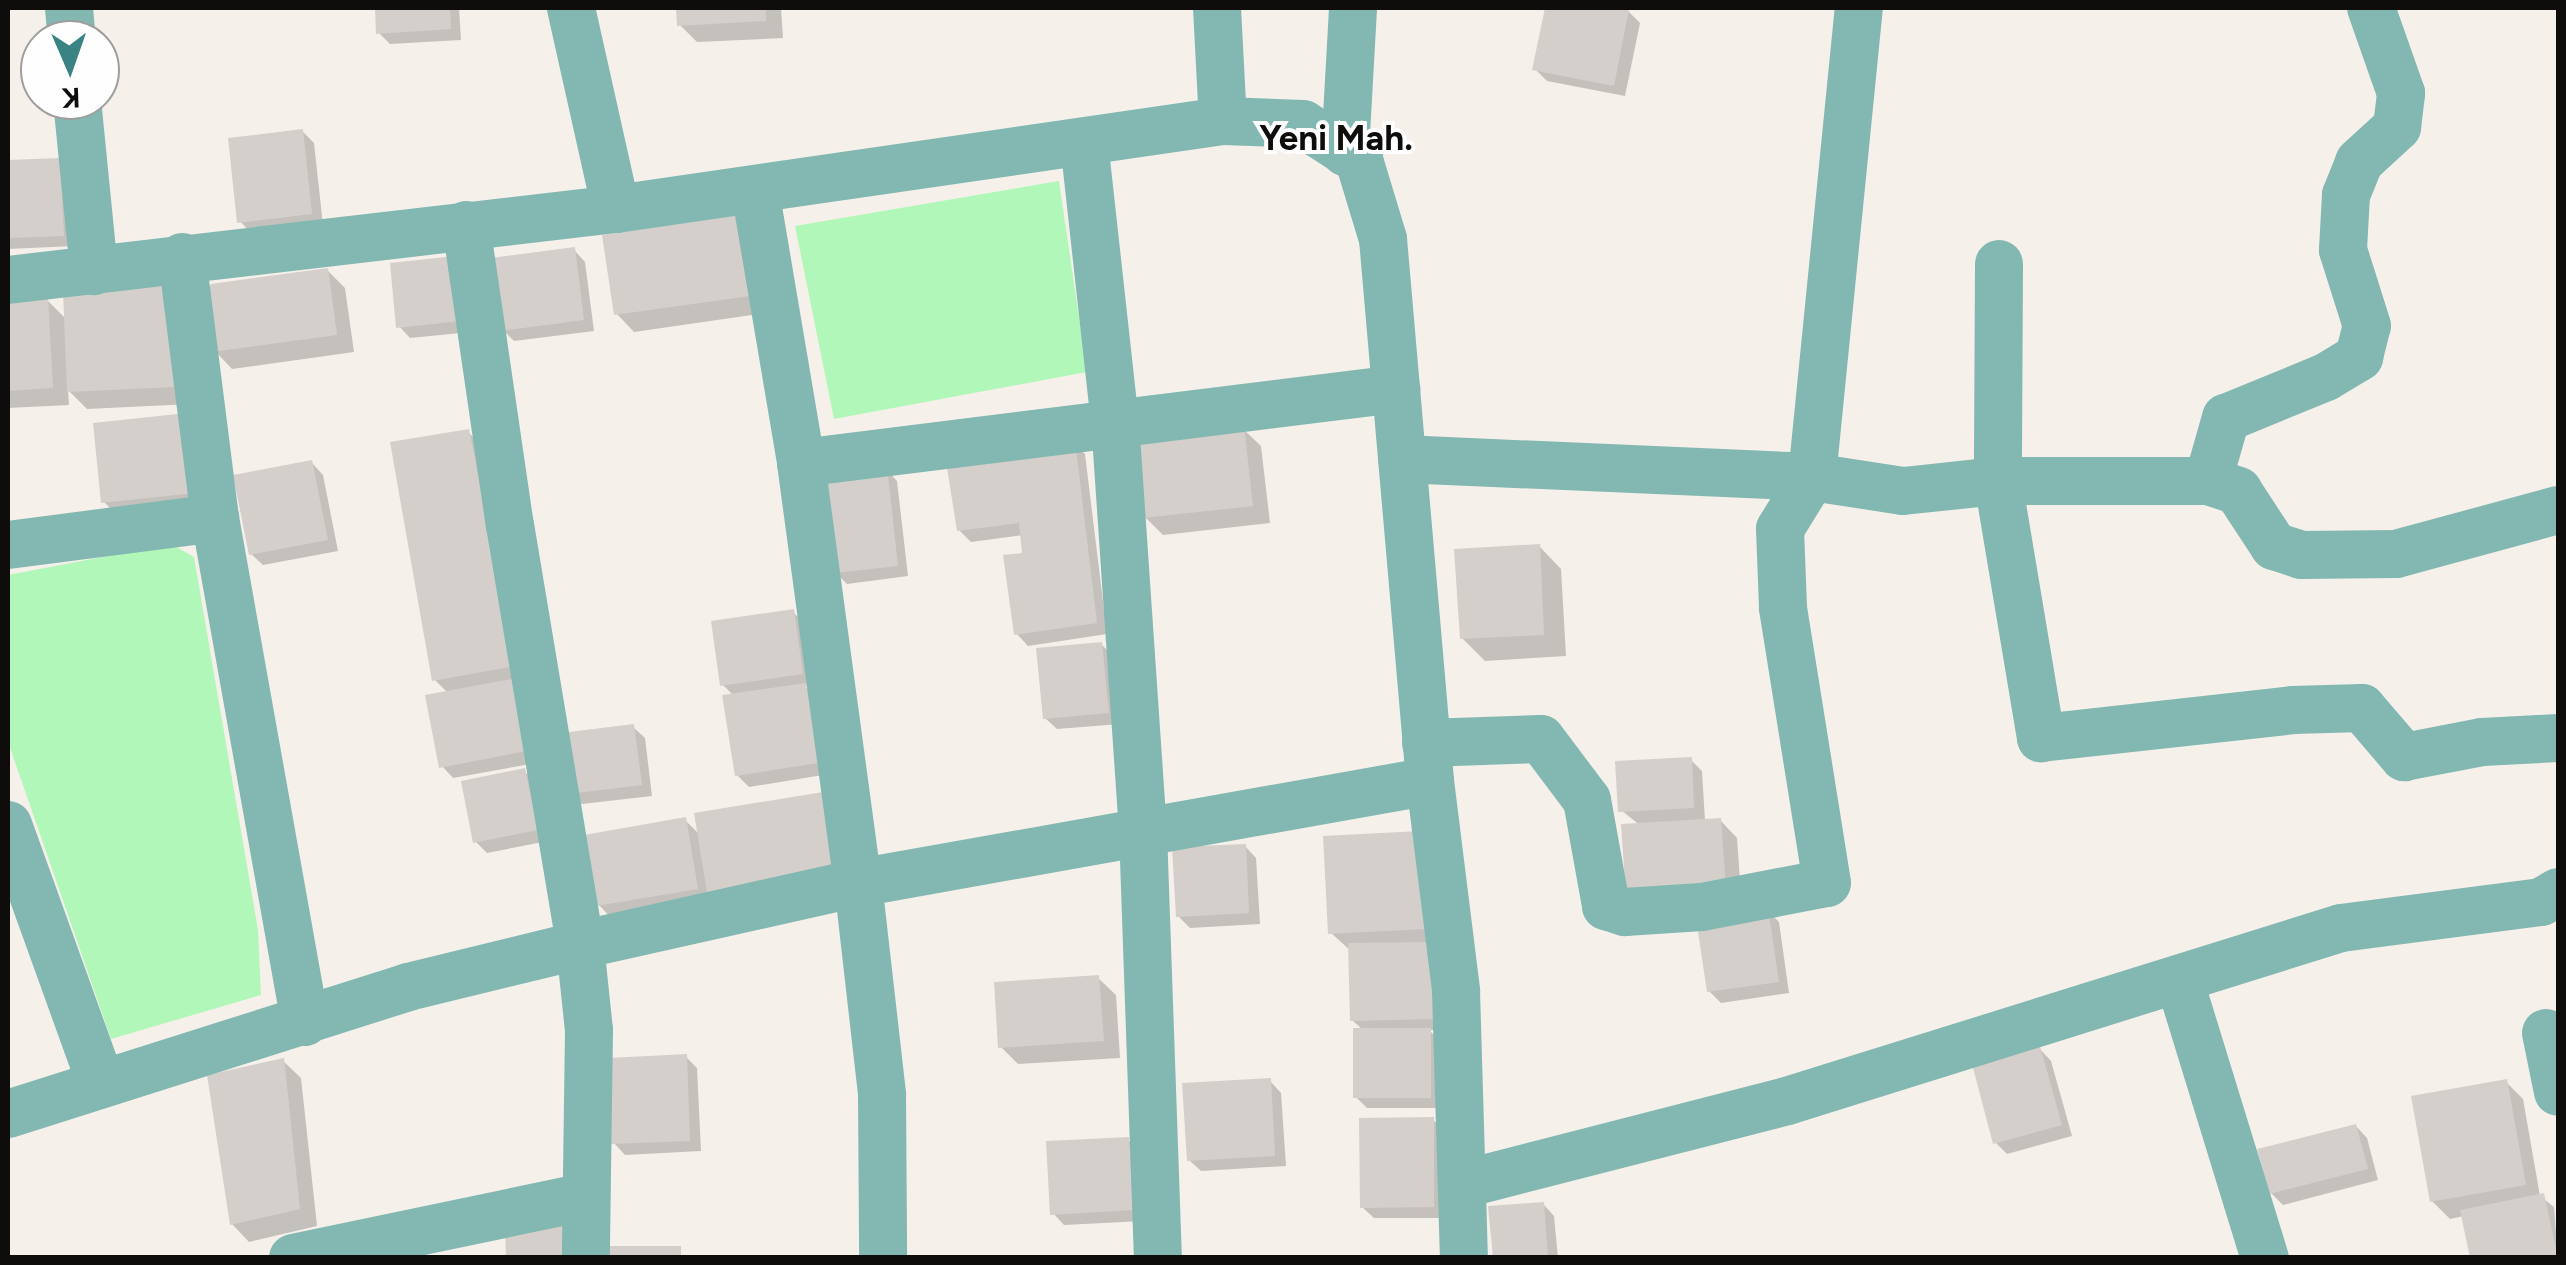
<!DOCTYPE html>
<html>
<head>
<meta charset="utf-8">
<style>
  body { margin:0 }
  #map { position:relative; width:2566px; height:1265px; overflow:hidden; background:#f6f0eb; font-family:Figtree,sans-serif }
  div>[style] { position:absolute }
  [style*='--x'] { left:calc(var(--x)*1px); top:calc(var(--y)*1px); width:calc(var(--w)*1px); rotate:calc(var(--a)*1deg) }
  .green>* { inset:0; background:#b2f7ba }
  .shadow>* { inset:0; background:#0003 }
  .building>* { inset:0; background:#d5cfcb }
  .minor>* { height:48px; margin:-24px; padding:0 24px; transform-origin:24px; border-radius:24px; background:#82b8b1 }
  span { translate:-50% -50%; white-space:nowrap; text-align:center; line-height:1.15; -webkit-text-stroke:8px #fefefe; paint-order:stroke }
  .district-label { font-size:35px; color:#0f0d0c; font-weight:700 }
  .frame { position:absolute; inset:0; border:10px solid #0f0d0c; pointer-events:none }
  .north { position:absolute; left:20px; top:20px; width:100px; height:100px; box-sizing:border-box; background:#fefefe; border:2px solid #9e9e9d; border-radius:50%; rotate:178deg; font-size:28px; font-weight:700; line-height:40px; text-align:center; color:#0f0d0c }
  .north::after { content:''; display:block; margin:auto; width:35px; height:45px; background:#3a8383; clip-path:polygon(50% 0,100% 100%,50% 72%,0 100%) }
</style>
</head>
<body>
<div id="map">
  <div class="green">
    <i style="clip-path:polygon(1059px 181px,1087px 372px,834px 419px,795px 226px)"></i>
    <i style="clip-path:polygon(171px 544px,194px 557px,258px 930px,261px 995px,111px 1039px,8px 742px,8px 575px)"></i>
  </div>
  <div class="shadow">
    <i style="clip-path:polygon(377px 8px,459px 8px,461px 40px,390px 44px,379px 33px)"></i>
    <i style="clip-path:polygon(679px 8px,781px 8px,783px 38px,697px 42px,680px 25px)"></i>
    <i style="clip-path:polygon(1548px 8px,1610px 8px,1628px 11px,1640px 23px,1625px 96px,1547px 81px,1535px 69px)"></i>
    <i style="clip-path:polygon(302px 131px,314px 143px,323px 225px,251px 233px,240px 221px)"></i>
    <i style="clip-path:polygon(59px 160px,74px 246px,8px 249px,8px 163px)"></i>
    <i style="clip-path:polygon(737px 218px,766px 313px,634px 332px,617px 314px)"></i>
    <i style="clip-path:polygon(574px 250px,585px 262px,594px 331px,514px 341px,502px 329px)"></i>
    <i style="clip-path:polygon(393px 265px,471px 332px,410px 338px,399px 326px)"></i>
    <i style="clip-path:polygon(327px 270px,345px 288px,354px 352px,232px 369px,215px 351px)"></i>
    <i style="clip-path:polygon(169px 289px,191px 404px,87px 409px,68px 390px,69px 405px,8px 408px,8px 302px,47px 300px,66px 319px)"></i>
    <i style="clip-path:polygon(96px 425px,211px 510px,121px 519px,104px 502px)"></i>
    <i style="clip-path:polygon(1243px 429px,1261px 446px,1270px 523px,1163px 535px,1145px 517px)"></i>
    <i style="clip-path:polygon(468px 432px,480px 444px,536px 763px,453px 778px,442px 766px,448px 693px,435px 680px)"></i>
    <i style="clip-path:polygon(1074px 443px,1085px 454px,1107px 634px,1028px 646px,1017px 634px,1023px 535px,971px 542px,959px 530px)"></i>
    <i style="clip-path:polygon(312px 463px,323px 475px,338px 551px,263px 565px,251px 554px)"></i>
    <i style="clip-path:polygon(886px 469px,897px 481px,908px 576px,847px 584px,835px 572px)"></i>
    <i style="clip-path:polygon(1539px 546px,1561px 569px,1566px 656px,1485px 661px,1462px 638px)"></i>
    <i style="clip-path:polygon(793px 612px,804px 623px,813px 685px,805px 686px,816px 697px,829px 774px,749px 787px,737px 775px,734px 696px,723px 685px)"></i>
    <i style="clip-path:polygon(1101px 644px,1113px 656px,1120px 724px,1057px 729px,1045px 718px)"></i>
    <i style="clip-path:polygon(633px 727px,645px 738px,652px 796px,582px 804px,570px 793px)"></i>
    <i style="clip-path:polygon(1691px 760px,1702px 771px,1705px 821px,1720px 820px,1737px 838px,1742px 907px,1621px 810px)"></i>
    <i style="clip-path:polygon(524px 771px,536px 782px,548px 841px,487px 853px,476px 842px)"></i>
    <i style="clip-path:polygon(685px 820px,700px 835px,852px 889px,615px 922px,598px 904px)"></i>
    <i style="clip-path:polygon(1419px 833px,1445px 1030px,1429px 1030px,1441px 1042px,1442px 1108px,1367px 1108px,1356px 1097px,1364px 1031px,1352px 1020px,1351px 951px,1331px 933px)"></i>
    <i style="clip-path:polygon(1245px 846px,1256px 858px,1260px 924px,1190px 928px,1178px 916px)"></i>
    <i style="clip-path:polygon(1767px 910px,1779px 922px,1789px 993px,1721px 1003px,1709px 991px)"></i>
    <i style="clip-path:polygon(1098px 978px,1116px 995px,1120px 1058px,1018px 1064px,1001px 1047px)"></i>
    <i style="clip-path:polygon(2040px 1049px,2051px 1061px,2072px 1136px,2007px 1154px,1995px 1142px)"></i>
    <i style="clip-path:polygon(686px 1057px,697px 1068px,701px 1151px,625px 1155px,614px 1143px)"></i>
    <i style="clip-path:polygon(283px 1061px,301px 1078px,317px 1226px,249px 1242px,232px 1224px)"></i>
    <i style="clip-path:polygon(1270px 1081px,1281px 1093px,1286px 1166px,1201px 1171px,1189px 1160px)"></i>
    <i style="clip-path:polygon(2506px 1082px,2523px 1099px,2540px 1196px,2554px 1207px,2558px 1258px,2472px 1258px,2464px 1216px,2450px 1219px,2432px 1201px)"></i>
    <i style="clip-path:polygon(1433px 1120px,1445px 1131px,1445px 1218px,1374px 1218px,1362px 1207px)"></i>
    <i style="clip-path:polygon(2356px 1126px,2367px 1138px,2378px 1180px,2283px 1205px,2271px 1193px)"></i>
    <i style="clip-path:polygon(1128px 1140px,1140px 1151px,1143px 1221px,1064px 1225px,1053px 1213px)"></i>
    <i style="clip-path:polygon(1543px 1204px,1554px 1216px,1558px 1258px,1495px 1258px)"></i>
  </div>
  <div class="building">
    <i style="clip-path:polygon(375px 8px,450px 8px,451px 29px,376px 34px)"></i>
    <i style="clip-path:polygon(676px 8px,766px 8px,766px 21px,677px 26px)"></i>
    <i style="clip-path:polygon(1545px 8px,1629px 9px,1614px 86px,1532px 70px)"></i>
    <i style="clip-path:polygon(303px 129px,312px 214px,237px 223px,228px 138px)"></i>
    <i style="clip-path:polygon(60px 158px,64px 236px,8px 238px,8px 160px)"></i>
    <i style="clip-path:polygon(738px 215px,750px 296px,614px 315px,602px 235px)"></i>
    <i style="clip-path:polygon(575px 247px,584px 320px,500px 331px,491px 258px)"></i>
    <i style="clip-path:polygon(455px 256px,461px 321px,396px 328px,390px 263px)"></i>
    <i style="clip-path:polygon(328px 268px,337px 335px,212px 352px,205px 296px,211px 284px)"></i>
    <i style="clip-path:polygon(170px 286px,174px 387px,67px 392px,63px 291px)"></i>
    <i style="clip-path:polygon(48px 297px,53px 388px,8px 391px,8px 299px)"></i>
    <i style="clip-path:polygon(187px 413px,195px 493px,101px 503px,93px 423px)"></i>
    <i style="clip-path:polygon(1244px 426px,1253px 506px,1143px 518px,1133px 439px)"></i>
    <i style="clip-path:polygon(469px 429px,516px 666px,432px 681px,390px 442px)"></i>
    <i style="clip-path:polygon(1075px 440px,1097px 623px,1014px 635px,1003px 555px,1022px 553px,1019px 523px,957px 531px,945px 455px)"></i>
    <i style="clip-path:polygon(312px 460px,328px 540px,249px 555px,233px 475px)"></i>
    <i style="clip-path:polygon(887px 466px,898px 566px,833px 573px,821px 474px)"></i>
    <i style="clip-path:polygon(1540px 544px,1544px 635px,1460px 639px,1454px 549px)"></i>
    <i style="clip-path:polygon(794px 609px,803px 674px,720px 686px,711px 621px)"></i>
    <i style="clip-path:polygon(1102px 642px,1109px 713px,1043px 719px,1036px 648px)"></i>
    <i style="clip-path:polygon(512px 679px,526px 751px,439px 768px,425px 695px)"></i>
    <i style="clip-path:polygon(806px 683px,818px 763px,735px 776px,722px 695px)"></i>
    <i style="clip-path:polygon(634px 724px,642px 785px,568px 794px,561px 733px)"></i>
    <i style="clip-path:polygon(1692px 757px,1694px 808px,1618px 812px,1615px 761px)"></i>
    <i style="clip-path:polygon(525px 768px,538px 830px,473px 843px,461px 781px)"></i>
    <i style="clip-path:polygon(823px 792px,836px 872px,707px 892px,694px 813px)"></i>
    <i style="clip-path:polygon(686px 817px,698px 889px,596px 906px,584px 835px)"></i>
    <i style="clip-path:polygon(1721px 818px,1726px 890px,1626px 897px,1621px 824px)"></i>
    <i style="clip-path:polygon(1420px 831px,1425px 929px,1328px 934px,1323px 836px)"></i>
    <i style="clip-path:polygon(1246px 844px,1249px 913px,1176px 917px,1172px 847px)"></i>
    <i style="clip-path:polygon(1768px 908px,1779px 982px,1707px 992px,1696px 918px)"></i>
    <i style="clip-path:polygon(1433px 942px,1435px 1019px,1350px 1021px,1348px 943px)"></i>
    <i style="clip-path:polygon(1099px 975px,1104px 1041px,998px 1048px,994px 982px)"></i>
    <i style="clip-path:polygon(1353px 1028px,1431px 1028px,1431px 1098px,1353px 1098px)"></i>
    <i style="clip-path:polygon(2040px 1046px,2062px 1125px,1993px 1144px,1972px 1064px)"></i>
    <i style="clip-path:polygon(687px 1054px,690px 1141px,611px 1144px,608px 1058px)"></i>
    <i style="clip-path:polygon(284px 1058px,300px 1209px,230px 1225px,207px 1075px)"></i>
    <i style="clip-path:polygon(1271px 1078px,1275px 1156px,1187px 1161px,1182px 1083px)"></i>
    <i style="clip-path:polygon(2507px 1079px,2526px 1185px,2430px 1202px,2411px 1096px)"></i>
    <i style="clip-path:polygon(1434px 1117px,1434px 1207px,1360px 1208px,1359px 1118px)"></i>
    <i style="clip-path:polygon(2356px 1124px,2368px 1169px,2269px 1194px,2257px 1149px)"></i>
    <i style="clip-path:polygon(1129px 1137px,1133px 1210px,1050px 1215px,1046px 1141px)"></i>
    <i style="clip-path:polygon(2544px 1193px,2558px 1258px,2470px 1258px,2460px 1210px)"></i>
    <i style="clip-path:polygon(1544px 1202px,1548px 1258px,1493px 1258px,1488px 1206px)"></i>
    <i style="clip-path:polygon(566px 1224px,568px 1258px,506px 1258px,505px 1227px)"></i>
    <i style="clip-path:polygon(607px 1246px,681px 1246px,681px 1258px,607px 1258px)"></i>
  </div>
  <div class="minor">
    <i style="--x:69;--y:8;--w:32;--a:85"></i>
    <i style="--x:571;--y:8;--w:206;--a:77.4"></i>
    <i style="--x:1217;--y:8;--w:113;--a:87"></i>
    <i style="--x:77;--y:100;--w:172;--a:84.3"></i>
    <i style="--x:1084;--y:142;--w:281;--a:83.7"></i>
    <i style="--x:1115;--y:421;--w:411;--a:86.1"></i>
    <i style="--x:1143;--y:831;--w:427;--a:88"></i>
    <i style="--x:1345;--y:152;--w:144;--a:-86.8"></i>
    <i style="--x:755;--y:190;--w:277;--a:80.4"></i>
    <i style="--x:801;--y:463;--w:424;--a:82.3"></i>
    <i style="--x:858;--y:883;--w:213;--a:83.5"></i>
    <i style="--x:882;--y:1095;--w:163;--a:89.6"></i>
    <i style="--x:466;--y:225;--w:303;--a:81.7"></i>
    <i style="--x:510;--y:525;--w:426;--a:80.5"></i>
    <i style="--x:580;--y:945;--w:85;--a:84"></i>
    <i style="--x:589;--y:1030;--w:228;--a:90.8"></i>
    <i style="--x:182;--y:257;--w:263;--a:82.8"></i>
    <i style="--x:215;--y:518;--w:512;--a:79.88"></i>
    <i style="--x:1999;--y:264;--w:217;--a:90.3"></i>
    <i style="--x:1998;--y:481;--w:261;--a:80.5"></i>
    <i style="--x:2041;--y:738;--w:254;--a:-6.3"></i>
    <i style="--x:2293;--y:710;--w:69;--a:-1.7"></i>
    <i style="--x:2362;--y:708;--w:65;--a:49.4"></i>
    <i style="--x:2404;--y:757;--w:79;--a:-10.9"></i>
    <i style="--x:2482;--y:742;--w:76;--a:-3"></i>
    <i style="--x:8;--y:280;--w:612;--a:-6.66"></i>
    <i style="--x:616;--y:209;--w:613;--a:-8.25"></i>
    <i style="--x:1223;--y:121;--w:80;--a:2.1"></i>
    <i style="--x:1303;--y:124;--w:67;--a:32.7"></i>
    <i style="--x:1359;--y:160;--w:83;--a:73.1"></i>
    <i style="--x:1383;--y:239;--w:544;--a:85.04"></i>
    <i style="--x:1430;--y:781;--w:212;--a:82.9"></i>
    <i style="--x:1456;--y:991;--w:267;--a:88.3"></i>
    <i style="--x:1402;--y:459;--w:410;--a:2.5"></i>
    <i style="--x:1812;--y:477;--w:92;--a:8.7"></i>
    <i style="--x:1903;--y:491;--w:96;--a:-6"></i>
    <i style="--x:1998;--y:481;--w:210;--a:0"></i>
    <i style="--x:2208;--y:481;--w:32;--a:18"></i>
    <i style="--x:2238;--y:491;--w:66;--a:56.8"></i>
    <i style="--x:2274;--y:546;--w:28;--a:18"></i>
    <i style="--x:2301;--y:555;--w:95;--a:-0.6"></i>
    <i style="--x:2396;--y:554;--w:168;--a:-15.2"></i>
    <i style="--x:801;--y:463;--w:600;--a:-7.09"></i>
    <i style="--x:2208;--y:481;--w:66;--a:-74.1"></i>
    <i style="--x:2226;--y:418;--w:108;--a:-22.3"></i>
    <i style="--x:2326;--y:377;--w:39;--a:-31"></i>
    <i style="--x:2359;--y:357;--w:32;--a:-76"></i>
    <i style="--x:2367;--y:326;--w:80;--a:-107.5"></i>
    <i style="--x:2343;--y:250;--w:55;--a:-86.9"></i>
    <i style="--x:2346;--y:195;--w:35;--a:-68"></i>
    <i style="--x:2359;--y:162;--w:52;--a:-42.6"></i>
    <i style="--x:2397;--y:127;--w:34;--a:-83"></i>
    <i style="--x:2401;--y:93;--w:90;--a:-109.4"></i>
    <i style="--x:8;--y:545;--w:209;--a:-7.4"></i>
    <i style="--x:1426;--y:743;--w:115;--a:-2"></i>
    <i style="--x:1541;--y:739;--w:76;--a:53"></i>
    <i style="--x:1587;--y:800;--w:108;--a:79.8"></i>
    <i style="--x:1606;--y:906;--w:20;--a:18"></i>
    <i style="--x:1625;--y:912;--w:77;--a:-3.7"></i>
    <i style="--x:1702;--y:907;--w:127;--a:-10.9"></i>
    <i style="--x:1827;--y:883;--w:279;--a:-99.1"></i>
    <i style="--x:1783;--y:607;--w:78;--a:-92.2"></i>
    <i style="--x:1780;--y:529;--w:61;--a:-58.4"></i>
    <i style="--x:1812;--y:477;--w:471;--a:-84.3"></i>
    <i style="--x:8;--y:825;--w:275;--a:70.2"></i>
    <i style="--x:2179;--y:979;--w:292;--a:72.9"></i>
    <i style="--x:2546;--y:1033;--w:60;--a:78.5"></i>
    <i style="--x:8;--y:1114;--w:420;--a:-17.6"></i>
    <i style="--x:408;--y:987;--w:177;--a:-13.7"></i>
    <i style="--x:580;--y:945;--w:285;--a:-12.6"></i>
    <i style="--x:858;--y:883;--w:581;--a:-10.11"></i>
    <i style="--x:1464;--y:1184;--w:333;--a:-14.4"></i>
    <i style="--x:1787;--y:1101;--w:580;--a:-17.34"></i>
    <i style="--x:2341;--y:928;--w:202;--a:-7.4"></i>
    <i style="--x:2541;--y:902;--w:20;--a:-30"></i>
    <i style="--x:293;--y:1258;--w:298;--a:-11.8"></i>
  </div>
  <div class="district-label">
    <span style="left:1336px;top:138px">Yeni Mah.</span>
  </div>
  <div class="frame"></div>
  <div class="north">K</div>
</div>
</body>
</html>
